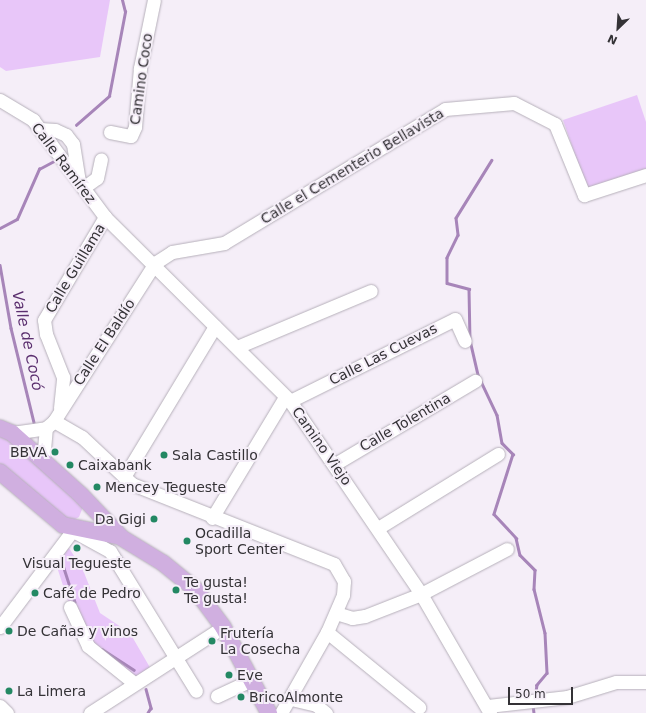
<!DOCTYPE html>
<html>
<head>
<meta charset="utf-8">
<style>
  body { margin:0 }
  #map { position:relative; width:646px; height:713px; overflow:hidden; background:#f5eef8; font-family:"DejaVu Sans",sans-serif }
  div>[style] { position:absolute }
  [style*='--x'] { left:calc(var(--x)*1px); top:calc(var(--y)*1px); width:calc(var(--w)*1px); rotate:calc(var(--a)*1deg) }
  .green>* { inset:0; background:#e8c6f9 }
  .stream>* { height:2.5px; margin:-1.25px; padding:0 1.25px; transform-origin:1.25px; border-radius:1.25px; background:#a785b9 }
  .roads { filter:drop-shadow(0 0 1px #b6b0ba) drop-shadow(0 0 1px #b6b0ba) }
  .minor>* { height:13px; margin:-6.5px; padding:0 6.5px; transform-origin:6.5px; border-radius:6.5px; background:#fff }
  .major>* { height:16px; margin:-8px; padding:0 8px; transform-origin:8px; border-radius:8px; background:#d0afe0 }
  .dots>* { width:11px; height:11px; translate:-50% -50%; box-sizing:border-box; border:2px solid #f5eef8; border-radius:50% }
  span { translate:-50% -50%; white-space:nowrap; text-align:center; line-height:1.15; -webkit-text-stroke:4px #f5eef8; paint-order:stroke }
  .street-label { font-size:14px; color:#343236 }
  .poi-label { font-size:14px; color:#343236 }
  .right { translate:-100% -50%; text-align:right }
  .left { translate:0 -50%; text-align:left }
  .water-label { font-size:15px; color:#5b2f6f; font-style:italic }
  .north { position:absolute; left:598px; top:8px; width:40px; height:40px; -webkit-text-stroke:3px #f5eef8; paint-order:stroke; rotate:205deg; font-size:11px; font-weight:700; line-height:16px; text-align:center; color:#343236 }
  .north::after { content:''; display:block; margin:auto; width:14px; height:18px; background:#343236; clip-path:polygon(50% 0,100% 100%,50% 72%,0 100%) }
  .scale { position:absolute; left:508px; top:687px; width:65px; height:18px; box-sizing:border-box; border:2px solid #343236; border-top:0; padding-left:5px; font-size:12px; line-height:14px; white-space:nowrap; color:#343236; -webkit-text-stroke:3px #f5eef8; paint-order:stroke }
</style>
</head>
<body>
<div id="map">
  <div class="green">
    <i style="clip-path:polygon(0 0,110px 0,100px 57px,6px 71px,0 67px)"></i>
    <i style="clip-path:polygon(637px 95px,646px 122px,646px 169px,587px 190px,563px 120px)"></i>
    <i style="clip-path:polygon(0 432px,83px 507px,79px 517px,70px 522px,0 467px)"></i>
    <i style="clip-path:polygon(69px 548px,83px 570px,100px 613px,130px 633px,152px 671px,134px 683px,105px 663px,70px 607px,56px 564px)"></i>
  </div>
  <div class="stream">
    <i style="--x:76;--y:125;--w:44;--a:-41.3"></i>
    <i style="--x:109;--y:96;--w:86;--a:-79.2"></i>
    <i style="--x:125;--y:12;--w:12;--a:-104"></i>
    <i style="--x:492;--y:160;--w:68;--a:121.8"></i>
    <i style="--x:456;--y:218;--w:17;--a:83"></i>
    <i style="--x:458;--y:235;--w:25;--a:116"></i>
    <i style="--x:447;--y:258;--w:25;--a:90"></i>
    <i style="--x:447;--y:283;--w:23;--a:15"></i>
    <i style="--x:469;--y:289;--w:51;--a:88.9"></i>
    <i style="--x:470;--y:340;--w:36;--a:77"></i>
    <i style="--x:478;--y:375;--w:44;--a:64.6"></i>
    <i style="--x:497;--y:415;--w:28;--a:80"></i>
    <i style="--x:502;--y:443;--w:16;--a:45"></i>
    <i style="--x:513;--y:454;--w:63;--a:107.6"></i>
    <i style="--x:494;--y:514;--w:33;--a:47"></i>
    <i style="--x:516;--y:538;--w:17;--a:77"></i>
    <i style="--x:520;--y:555;--w:21;--a:45"></i>
    <i style="--x:535;--y:570;--w:19;--a:93"></i>
    <i style="--x:534;--y:589;--w:45;--a:76"></i>
    <i style="--x:545;--y:633;--w:40;--a:87.1"></i>
    <i style="--x:547;--y:673;--w:16;--a:130"></i>
    <i style="--x:537;--y:685;--w:12;--a:99"></i>
    <i style="--x:0;--y:228;--w:19;--a:-28"></i>
    <i style="--x:17;--y:219;--w:55;--a:-66.3"></i>
    <i style="--x:39;--y:169;--w:17;--a:-28"></i>
    <i style="--x:0;--y:265;--w:64;--a:80.1"></i>
    <i style="--x:11;--y:328;--w:97;--a:76.3"></i>
    <i style="--x:61;--y:559;--w:45;--a:72"></i>
    <i style="--x:102;--y:649;--w:38;--a:33"></i>
    <i style="--x:146;--y:689;--w:20;--a:75"></i>
    <i style="--x:151;--y:708;--w:6;--a:121"></i>
    <i style="--x:533;--y:705;--w:8;--a:83"></i>
  </div>
  <div class="roads">
    <div class="minor">
      <i style="--x:0;--y:100;--w:39;--a:31"></i>
      <i style="--x:33;--y:120;--w:121;--a:53.4"></i>
      <i style="--x:105;--y:217;--w:261;--a:44.8"></i>
      <i style="--x:290;--y:401;--w:233;--a:55.8"></i>
      <i style="--x:421;--y:594;--w:138;--a:59.9"></i>
      <i style="--x:40;--y:129;--w:15;--a:4"></i>
      <i style="--x:55;--y:130;--w:12;--a:24"></i>
      <i style="--x:66;--y:135;--w:11;--a:52"></i>
      <i style="--x:73;--y:144;--w:36;--a:81"></i>
      <i style="--x:110;--y:132;--w:21;--a:11"></i>
      <i style="--x:131;--y:136;--w:10;--a:-66"></i>
      <i style="--x:135;--y:127;--w:59;--a:-85.2"></i>
      <i style="--x:140;--y:68;--w:69;--a:-78.4"></i>
      <i style="--x:83;--y:188;--w:17;--a:-36"></i>
      <i style="--x:97;--y:178;--w:19;--a:-78"></i>
      <i style="--x:237;--y:347;--w:145;--a:-22.7"></i>
      <i style="--x:290;--y:401;--w:184;--a:-26.4"></i>
      <i style="--x:455;--y:319;--w:24;--a:66"></i>
      <i style="--x:60;--y:408;--w:31;--a:-84"></i>
      <i style="--x:63;--y:377;--w:46;--a:-111.6"></i>
      <i style="--x:46;--y:334;--w:14;--a:-98"></i>
      <i style="--x:44;--y:320;--w:120;--a:-59.4"></i>
      <i style="--x:54;--y:421;--w:32;--a:30"></i>
      <i style="--x:82;--y:437;--w:69;--a:43.2"></i>
      <i style="--x:132;--y:484;--w:217;--a:21.6"></i>
      <i style="--x:334;--y:564;--w:20;--a:60"></i>
      <i style="--x:344;--y:581;--w:14;--a:94"></i>
      <i style="--x:343;--y:595;--w:40;--a:113.4"></i>
      <i style="--x:327;--y:632;--w:93;--a:119.6"></i>
      <i style="--x:12;--y:433;--w:34;--a:-8"></i>
      <i style="--x:46;--y:428;--w:11;--a:-41"></i>
      <i style="--x:54;--y:421;--w:188;--a:-57.4"></i>
      <i style="--x:155;--y:263;--w:20;--a:-33"></i>
      <i style="--x:172;--y:252;--w:53;--a:-9.8"></i>
      <i style="--x:224;--y:243;--w:258;--a:-31.2"></i>
      <i style="--x:445;--y:109;--w:69;--a:-5"></i>
      <i style="--x:514;--y:103;--w:46;--a:27.1"></i>
      <i style="--x:555;--y:124;--w:77;--a:67.8"></i>
      <i style="--x:584;--y:195;--w:65;--a:-17.9"></i>
      <i style="--x:43;--y:461;--w:33;--a:-85"></i>
      <i style="--x:335;--y:464;--w:163;--a:-30.7"></i>
      <i style="--x:124;--y:477;--w:176;--a:-58.9"></i>
      <i style="--x:212;--y:518;--w:141;--a:-58.9"></i>
      <i style="--x:75;--y:527;--w:6;--a:72"></i>
      <i style="--x:77;--y:533;--w:38;--a:29"></i>
      <i style="--x:110;--y:551;--w:164;--a:58.4"></i>
      <i style="--x:378;--y:528;--w:141;--a:-31.7"></i>
      <i style="--x:70;--y:607;--w:43;--a:65.2"></i>
      <i style="--x:88;--y:646;--w:59;--a:38.8"></i>
      <i style="--x:336;--y:613;--w:17;--a:17"></i>
      <i style="--x:352;--y:618;--w:13;--a:-9"></i>
      <i style="--x:365;--y:616;--w:60;--a:-21.4"></i>
      <i style="--x:421;--y:594;--w:97;--a:-27.6"></i>
      <i style="--x:0;--y:627;--w:125;--a:-53.1"></i>
      <i style="--x:327;--y:632;--w:119;--a:39.2"></i>
      <i style="--x:217;--y:696;--w:38;--a:-25"></i>
      <i style="--x:291;--y:699;--w:26;--a:13"></i>
      <i style="--x:316;--y:705;--w:13;--a:39"></i>
      <i style="--x:0;--y:706;--w:10;--a:45"></i>
      <i style="--x:488;--y:706;--w:80;--a:-6.5"></i>
      <i style="--x:567;--y:697;--w:51;--a:-17"></i>
      <i style="--x:616;--y:682;--w:30;--a:0"></i>
      <i style="--x:90;--y:713;--w:158;--a:-32.9"></i>
    </div>
    <div class="major">
      <i style="--x:0;--y:428;--w:13;--a:23"></i>
      <i style="--x:12;--y:433;--w:93;--a:41.9"></i>
      <i style="--x:81;--y:495;--w:59;--a:46.4"></i>
      <i style="--x:122;--y:538;--w:48;--a:31.4"></i>
      <i style="--x:163;--y:563;--w:41;--a:39.1"></i>
      <i style="--x:195;--y:589;--w:47;--a:53.6"></i>
      <i style="--x:223;--y:627;--w:98;--a:61.9"></i>
      <i style="--x:0;--y:472;--w:82;--a:40.1"></i>
      <i style="--x:63;--y:525;--w:55;--a:11.5"></i>
    </div>
  </div>
  <div class="dots">
    <i style="left:55px;top:452px;background:#238863"></i>
    <i style="left:164px;top:455px;background:#238863"></i>
    <i style="left:70px;top:465px;background:#238863"></i>
    <i style="left:97px;top:487px;background:#238863"></i>
    <i style="left:154px;top:519px;background:#238863"></i>
    <i style="left:187px;top:541px;background:#238863"></i>
    <i style="left:77px;top:548px;background:#238863"></i>
    <i style="left:176px;top:590px;background:#238863"></i>
    <i style="left:35px;top:593px;background:#238863"></i>
    <i style="left:9px;top:631px;background:#238863"></i>
    <i style="left:212px;top:641px;background:#238863"></i>
    <i style="left:229px;top:675px;background:#238863"></i>
    <i style="left:9px;top:691px;background:#238863"></i>
    <i style="left:241px;top:697px;background:#238863"></i>
  </div>
  <div class="street-label">
    <span style="left:141px;top:79px;rotate:-82deg">Camino Coco</span>
    <span style="left:64px;top:163px;rotate:53deg">Calle Ramírez</span>
    <span style="left:352px;top:166px;rotate:-31deg">Calle el Cementerio Bellavista</span>
    <span style="left:75px;top:268px;rotate:-59deg">Calle Guillama</span>
    <span style="left:104px;top:342px;rotate:-57deg">Calle El Baldío</span>
    <span style="left:383px;top:354px;rotate:-27deg">Calle Las Cuevas</span>
    <span style="left:405px;top:422px;rotate:-30deg">Calle Tolentina</span>
    <span style="left:322px;top:446px;rotate:55deg">Camino Viejo</span>
  </div>
  <div class="poi-label">
    <span class="right" style="left:47px;top:452px">BBVA</span>
    <span class="left" style="left:172px;top:455px">Sala Castillo</span>
    <span class="left" style="left:78px;top:465px">Caixabank</span>
    <span class="left" style="left:105px;top:487px">Mencey Tegueste</span>
    <span class="right" style="left:146px;top:519px">Da Gigi</span>
    <span class="left" style="left:195px;top:541px">Ocadilla<br>Sport Center</span>
    <span style="left:77px;top:563px">Visual Tegueste</span>
    <span class="left" style="left:184px;top:590px">Te gusta!<br>Te gusta!</span>
    <span class="left" style="left:43px;top:593px">Café de Pedro</span>
    <span class="left" style="left:17px;top:631px">De Cañas y vinos</span>
    <span class="left" style="left:220px;top:641px">Frutería<br>La Cosecha</span>
    <span class="left" style="left:237px;top:675px">Eve</span>
    <span class="left" style="left:17px;top:691px">La Limera</span>
    <span class="left" style="left:249px;top:697px">BricoAlmonte</span>
  </div>
  <div class="water-label">
    <span style="left:27px;top:341px;rotate:78deg">Valle de Cocó</span>
  </div>
  <div class="north">N</div>
  <div class="scale">50 m</div>
</div>
</body>
</html>
